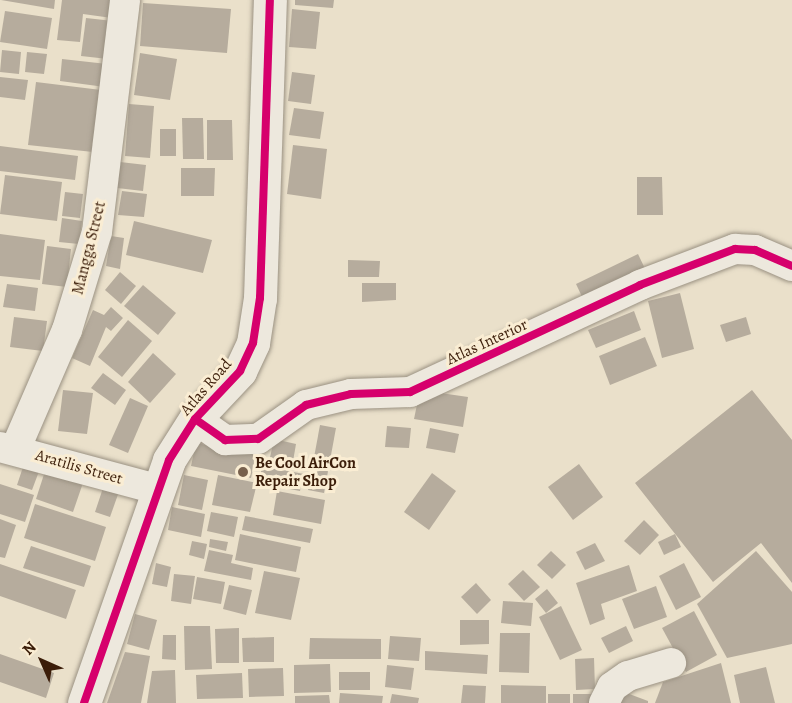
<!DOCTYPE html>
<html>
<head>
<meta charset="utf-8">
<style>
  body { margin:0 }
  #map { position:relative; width:792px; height:703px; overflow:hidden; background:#eae0ca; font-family:Alegreya,serif }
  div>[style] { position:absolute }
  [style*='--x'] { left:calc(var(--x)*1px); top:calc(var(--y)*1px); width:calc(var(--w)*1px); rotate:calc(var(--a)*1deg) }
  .building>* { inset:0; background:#b6ac9d }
  .roads { filter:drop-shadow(0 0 2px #9a9182) drop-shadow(0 0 2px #9a9182) }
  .street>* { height:30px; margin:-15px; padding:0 15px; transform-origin:15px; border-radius:15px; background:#ede8dd }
  .secondary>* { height:33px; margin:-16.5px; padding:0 16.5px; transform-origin:16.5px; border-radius:16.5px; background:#ede8dd }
  .cycleway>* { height:8px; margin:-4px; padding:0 4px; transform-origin:4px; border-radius:4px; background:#d6006c }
  .dots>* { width:16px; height:16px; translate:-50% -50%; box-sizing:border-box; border:3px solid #faedd3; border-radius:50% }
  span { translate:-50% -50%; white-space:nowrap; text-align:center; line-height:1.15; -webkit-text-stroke:6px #faedd3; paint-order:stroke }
  .street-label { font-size:16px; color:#3b1d09 }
  .poi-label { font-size:16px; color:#3b1d09; font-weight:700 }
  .left { translate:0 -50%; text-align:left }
  .north { position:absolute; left:12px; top:631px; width:60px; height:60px; -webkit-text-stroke:4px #faedd3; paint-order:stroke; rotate:315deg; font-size:16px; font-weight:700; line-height:24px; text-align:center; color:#3b1d09 }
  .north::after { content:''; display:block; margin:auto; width:21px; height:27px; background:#3b1d09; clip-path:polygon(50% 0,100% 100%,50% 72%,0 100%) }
</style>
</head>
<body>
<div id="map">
  <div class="building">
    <i style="clip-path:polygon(1px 0,55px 0,54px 9px)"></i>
    <i style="clip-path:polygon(62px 0,115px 0,112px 18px,83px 14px,80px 42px,57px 40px)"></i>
    <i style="clip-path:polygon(295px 0,334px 0,333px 8px,295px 5px)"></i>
    <i style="clip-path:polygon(143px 3px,231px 9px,227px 53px,140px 46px)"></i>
    <i style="clip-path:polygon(292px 9px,320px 12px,316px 49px,289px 47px)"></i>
    <i style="clip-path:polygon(5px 11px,52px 18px,47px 49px,0 42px)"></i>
    <i style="clip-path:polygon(86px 18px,113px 21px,108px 59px,81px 56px)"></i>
    <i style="clip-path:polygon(2px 50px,21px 52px,19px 74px,0 72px)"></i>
    <i style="clip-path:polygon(27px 52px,47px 54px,44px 74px,25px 72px)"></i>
    <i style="clip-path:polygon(140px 53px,177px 59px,170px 100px,134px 95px)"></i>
    <i style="clip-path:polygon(62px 59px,107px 64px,105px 87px,60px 81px)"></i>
    <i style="clip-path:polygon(292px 72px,315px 75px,311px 104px,288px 101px)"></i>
    <i style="clip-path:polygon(0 77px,28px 80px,25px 100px,0 97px)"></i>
    <i style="clip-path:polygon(36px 82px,101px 90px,93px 152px,28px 145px)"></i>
    <i style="clip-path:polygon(129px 104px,154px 106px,150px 158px,125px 156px)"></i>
    <i style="clip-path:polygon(294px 108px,324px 112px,320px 139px,289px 135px)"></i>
    <i style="clip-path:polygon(182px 118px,203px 118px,204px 159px,183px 159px)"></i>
    <i style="clip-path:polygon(207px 120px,232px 120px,233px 160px,207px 160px)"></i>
    <i style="clip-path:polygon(160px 129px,176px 129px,176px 156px,160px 156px)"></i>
    <i style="clip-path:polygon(293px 145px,327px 149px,321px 199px,287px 194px)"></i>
    <i style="clip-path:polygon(0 146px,78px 156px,75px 180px,0 171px)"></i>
    <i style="clip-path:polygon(120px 162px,146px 165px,143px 191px,117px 188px)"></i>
    <i style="clip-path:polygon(181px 168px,215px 168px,214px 196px,181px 196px)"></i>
    <i style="clip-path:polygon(5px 175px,62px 182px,57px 221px,0 214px)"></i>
    <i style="clip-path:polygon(637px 177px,662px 177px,663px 215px,637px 215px)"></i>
    <i style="clip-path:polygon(122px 191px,147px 194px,144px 217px,118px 215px)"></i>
    <i style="clip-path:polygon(65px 192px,83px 194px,80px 218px,62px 216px)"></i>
    <i style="clip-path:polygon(62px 218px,82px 221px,79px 244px,59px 242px)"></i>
    <i style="clip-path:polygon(134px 221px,212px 240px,203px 273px,126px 255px)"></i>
    <i style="clip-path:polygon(0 234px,45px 240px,40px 280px,0 276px)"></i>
    <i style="clip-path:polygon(111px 236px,124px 238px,120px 269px,106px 266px)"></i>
    <i style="clip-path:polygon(47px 246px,71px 249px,67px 287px,42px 284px)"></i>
    <i style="clip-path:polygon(638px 254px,648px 275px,586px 305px,576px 284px)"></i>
    <i style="clip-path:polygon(348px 260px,380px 261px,379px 277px,348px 277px)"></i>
    <i style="clip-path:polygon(120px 272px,136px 286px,121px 304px,105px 290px)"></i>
    <i style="clip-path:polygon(362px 283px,396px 283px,396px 300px,362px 302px)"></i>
    <i style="clip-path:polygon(7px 284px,38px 288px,35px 311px,3px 307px)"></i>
    <i style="clip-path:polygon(143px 285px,176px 313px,158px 335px,124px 306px)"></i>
    <i style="clip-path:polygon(680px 293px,694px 349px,662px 358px,648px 301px)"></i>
    <i style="clip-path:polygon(111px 307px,123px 318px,111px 331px,106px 327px,90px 366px,72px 358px,93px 310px,104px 315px)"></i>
    <i style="clip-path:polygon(634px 311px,641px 330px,596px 348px,588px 330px)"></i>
    <i style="clip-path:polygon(14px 317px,47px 321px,43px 351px,10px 347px)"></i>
    <i style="clip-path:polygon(746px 317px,751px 334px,726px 342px,720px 325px)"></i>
    <i style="clip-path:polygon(128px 320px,152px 341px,122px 377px,98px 357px)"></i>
    <i style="clip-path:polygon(645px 337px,657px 366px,610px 385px,599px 356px)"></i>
    <i style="clip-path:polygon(153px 353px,176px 374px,150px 403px,128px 382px)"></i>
    <i style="clip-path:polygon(103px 373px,126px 390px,115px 405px,91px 388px)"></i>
    <i style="clip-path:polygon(63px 390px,93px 393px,87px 434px,58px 431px)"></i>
    <i style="clip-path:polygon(420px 390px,468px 397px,463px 427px,414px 419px)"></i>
    <i style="clip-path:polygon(752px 390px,792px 440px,792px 583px,761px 543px,713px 582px,635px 483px)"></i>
    <i style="clip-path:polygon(130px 398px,148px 406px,128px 453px,109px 445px)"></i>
    <i style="clip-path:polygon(320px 425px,336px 428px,324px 493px,308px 490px)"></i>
    <i style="clip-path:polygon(387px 426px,411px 428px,409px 448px,385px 447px)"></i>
    <i style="clip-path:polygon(430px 428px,459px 434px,455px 453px,426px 448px)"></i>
    <i style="clip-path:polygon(274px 439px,296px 444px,292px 467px,269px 462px)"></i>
    <i style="clip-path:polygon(196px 443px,256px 455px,251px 478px,191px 466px)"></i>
    <i style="clip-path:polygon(25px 461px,41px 466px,32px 490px,17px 485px)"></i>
    <i style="clip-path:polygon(579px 464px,603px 497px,573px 520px,548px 487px)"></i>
    <i style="clip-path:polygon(47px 465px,85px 477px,73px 512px,36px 499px)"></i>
    <i style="clip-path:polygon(262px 466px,304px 474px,300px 491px,259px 483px)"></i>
    <i style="clip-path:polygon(432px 473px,456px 491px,429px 530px,404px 512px)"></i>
    <i style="clip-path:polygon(184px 475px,208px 480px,202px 510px,178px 505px)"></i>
    <i style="clip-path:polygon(218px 475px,257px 483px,250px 512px,212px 505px)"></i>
    <i style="clip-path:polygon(105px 482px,121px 486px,110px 517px,95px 512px)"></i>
    <i style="clip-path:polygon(0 484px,34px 495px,25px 522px,0 514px)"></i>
    <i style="clip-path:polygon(277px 491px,325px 500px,321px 524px,273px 515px)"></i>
    <i style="clip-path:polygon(35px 504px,106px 527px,95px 561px,24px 538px)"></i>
    <i style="clip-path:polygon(172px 507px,205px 514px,201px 537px,168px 530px)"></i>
    <i style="clip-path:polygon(211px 512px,238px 517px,234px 537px,207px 531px)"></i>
    <i style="clip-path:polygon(245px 516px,313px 529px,310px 543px,242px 530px)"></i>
    <i style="clip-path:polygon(0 519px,16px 525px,5px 558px,0 557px)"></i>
    <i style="clip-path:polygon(644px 520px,659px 535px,640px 555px,624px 541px)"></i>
    <i style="clip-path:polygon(240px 534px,301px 547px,296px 572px,235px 560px)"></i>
    <i style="clip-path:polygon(675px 534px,681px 547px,664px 555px,658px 542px)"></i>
    <i style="clip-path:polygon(210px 539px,228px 542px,226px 551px,209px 547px)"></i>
    <i style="clip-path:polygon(192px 541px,207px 544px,204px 559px,189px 555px)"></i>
    <i style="clip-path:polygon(595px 543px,605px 561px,585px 570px,576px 552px)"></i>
    <i style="clip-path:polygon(31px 546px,91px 566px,84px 587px,23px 568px)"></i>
    <i style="clip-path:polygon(209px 550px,233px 555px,231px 563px,253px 568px,251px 580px,204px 571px)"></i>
    <i style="clip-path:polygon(551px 551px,566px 565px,552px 579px,537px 565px)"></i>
    <i style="clip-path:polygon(756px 551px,792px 592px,792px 644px,727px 658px,697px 604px)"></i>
    <i style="clip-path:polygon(156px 563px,171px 567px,167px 587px,152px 584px)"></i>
    <i style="clip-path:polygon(684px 563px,701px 597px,676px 610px,659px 576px)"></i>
    <i style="clip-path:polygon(0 564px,76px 590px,66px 619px,0 596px)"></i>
    <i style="clip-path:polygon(629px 565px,637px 591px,601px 604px,605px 619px,590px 625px,576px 583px)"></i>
    <i style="clip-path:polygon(523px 570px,540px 587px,524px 601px,508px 584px)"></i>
    <i style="clip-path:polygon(264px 571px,300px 578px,291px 620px,255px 613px)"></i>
    <i style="clip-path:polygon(174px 574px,195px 576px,191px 604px,171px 601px)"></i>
    <i style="clip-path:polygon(197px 577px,225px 582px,221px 604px,193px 599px)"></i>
    <i style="clip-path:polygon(476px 583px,491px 600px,477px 614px,461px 597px)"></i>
    <i style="clip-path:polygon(229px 585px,252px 590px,246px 615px,223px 609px)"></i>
    <i style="clip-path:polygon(656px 586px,667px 617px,634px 629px,622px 599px)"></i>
    <i style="clip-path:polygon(547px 589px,558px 603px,546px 613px,535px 599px)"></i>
    <i style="clip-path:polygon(503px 601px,533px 603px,531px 626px,501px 623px)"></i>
    <i style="clip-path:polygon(561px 606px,582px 650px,560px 660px,539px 617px)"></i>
    <i style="clip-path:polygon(694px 611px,717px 655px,686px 672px,662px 628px)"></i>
    <i style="clip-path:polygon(135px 614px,157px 620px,149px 650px,127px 644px)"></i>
    <i style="clip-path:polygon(460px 620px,489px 620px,489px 644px,460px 645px)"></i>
    <i style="clip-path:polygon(184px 626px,210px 626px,212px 669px,185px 670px)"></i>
    <i style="clip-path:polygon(626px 626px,633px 641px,609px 653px,601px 638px)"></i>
    <i style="clip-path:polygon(239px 628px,239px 663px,216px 663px,215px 629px)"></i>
    <i style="clip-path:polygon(500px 633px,530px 633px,529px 673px,499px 672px)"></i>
    <i style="clip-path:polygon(163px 635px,176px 635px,176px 660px,162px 659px)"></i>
    <i style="clip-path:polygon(390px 636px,421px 638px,419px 661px,388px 659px)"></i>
    <i style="clip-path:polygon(274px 637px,274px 662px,243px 662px,242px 638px)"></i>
    <i style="clip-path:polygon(310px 638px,381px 639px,381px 659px,309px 659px)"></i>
    <i style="clip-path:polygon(425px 651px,488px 655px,487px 674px,425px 670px)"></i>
    <i style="clip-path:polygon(125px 652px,150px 656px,141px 703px,107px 703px)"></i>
    <i style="clip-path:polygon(0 654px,54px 673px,46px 698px,0 682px)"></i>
    <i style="clip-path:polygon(594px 658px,595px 689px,576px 690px,575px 659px)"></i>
    <i style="clip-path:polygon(721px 663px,731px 703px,655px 703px,663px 682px)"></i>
    <i style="clip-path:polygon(330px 664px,331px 692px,294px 693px,294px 665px)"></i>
    <i style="clip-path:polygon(387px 665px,414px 668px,411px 690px,385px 687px)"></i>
    <i style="clip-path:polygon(766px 667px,775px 703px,740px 703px,734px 675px)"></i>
    <i style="clip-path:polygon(283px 668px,284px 696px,249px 697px,248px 669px)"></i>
    <i style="clip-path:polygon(175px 670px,176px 703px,147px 703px,152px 671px)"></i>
    <i style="clip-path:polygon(339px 672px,370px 672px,370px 690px,339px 690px)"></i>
    <i style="clip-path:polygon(242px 673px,243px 698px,197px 699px,196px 675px)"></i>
    <i style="clip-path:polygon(463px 685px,486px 686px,485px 703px,461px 703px)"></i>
    <i style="clip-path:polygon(501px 685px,546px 686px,546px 703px,501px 703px)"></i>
    <i style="clip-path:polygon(616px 689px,648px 701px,648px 703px,611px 703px)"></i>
    <i style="clip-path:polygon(340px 693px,383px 696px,382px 703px,339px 703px)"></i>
    <i style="clip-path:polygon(392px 694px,419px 698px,418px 703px,390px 703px)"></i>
    <i style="clip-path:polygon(548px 694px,570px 694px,570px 703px,548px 703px)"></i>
    <i style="clip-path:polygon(573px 694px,593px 694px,594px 703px,573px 703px)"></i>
    <i style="clip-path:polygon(329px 695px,330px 703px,295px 703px,295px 696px)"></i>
  </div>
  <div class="roads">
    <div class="street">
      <i style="--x:195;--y:419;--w:37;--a:35"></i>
      <i style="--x:225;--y:440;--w:33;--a:-2"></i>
      <i style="--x:258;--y:439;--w:59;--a:-35.3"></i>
      <i style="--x:306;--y:405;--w:46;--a:-13.7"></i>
      <i style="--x:351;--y:394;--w:59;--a:-1.9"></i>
      <i style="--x:410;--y:392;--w:254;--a:-24.9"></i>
      <i style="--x:640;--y:285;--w:102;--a:-20.8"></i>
      <i style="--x:735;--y:249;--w:20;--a:3"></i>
      <i style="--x:755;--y:250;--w:40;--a:23.4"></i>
      <i style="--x:0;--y:447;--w:163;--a:15"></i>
      <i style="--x:15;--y:450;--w:131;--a:-66.6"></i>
      <i style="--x:67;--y:330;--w:102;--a:-73"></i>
      <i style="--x:97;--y:232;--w:234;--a:-83.1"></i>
      <i style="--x:604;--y:703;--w:18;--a:-63"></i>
      <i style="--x:612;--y:687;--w:19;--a:-35"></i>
      <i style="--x:628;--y:676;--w:45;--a:-16.8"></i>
    </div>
    <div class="secondary">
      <i style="--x:84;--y:703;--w:257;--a:-70.7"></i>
      <i style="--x:169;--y:460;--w:49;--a:-57.6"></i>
      <i style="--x:195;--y:419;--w:66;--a:-46.8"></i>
      <i style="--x:240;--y:371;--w:31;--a:-65"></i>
      <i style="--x:253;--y:343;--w:46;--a:-81.2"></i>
      <i style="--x:260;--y:298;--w:298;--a:-88.1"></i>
    </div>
  </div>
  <div class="cycleway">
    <i style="--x:195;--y:419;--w:37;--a:35"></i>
    <i style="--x:225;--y:440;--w:33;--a:-2"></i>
    <i style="--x:258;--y:439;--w:59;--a:-35.3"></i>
    <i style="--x:306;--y:405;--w:46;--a:-13.7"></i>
    <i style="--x:351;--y:394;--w:59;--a:-1.9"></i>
    <i style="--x:410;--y:392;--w:254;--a:-24.9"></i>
    <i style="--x:640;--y:285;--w:102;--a:-20.8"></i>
    <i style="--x:735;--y:249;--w:20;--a:3"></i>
    <i style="--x:755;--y:250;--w:40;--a:23.4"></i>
    <i style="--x:84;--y:703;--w:257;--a:-70.7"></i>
    <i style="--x:169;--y:460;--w:49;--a:-57.6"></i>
    <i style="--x:195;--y:419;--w:66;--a:-46.8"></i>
    <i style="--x:240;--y:371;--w:31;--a:-65"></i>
    <i style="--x:253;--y:343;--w:46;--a:-81.2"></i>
    <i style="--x:260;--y:298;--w:298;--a:-88.1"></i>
  </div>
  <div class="dots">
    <i style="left:243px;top:472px;background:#78614d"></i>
  </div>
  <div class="street-label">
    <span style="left:89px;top:248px;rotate:-76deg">Mangga Street</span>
    <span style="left:487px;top:342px;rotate:-25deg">Atlas Interior</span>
    <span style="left:206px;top:387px;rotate:-49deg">Atlas Road</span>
    <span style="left:79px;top:467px;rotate:16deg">Aratilis Street</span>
  </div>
  <div class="poi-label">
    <span class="left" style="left:255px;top:472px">Be Cool AirCon<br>Repair Shop</span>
  </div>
  <div class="north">N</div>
</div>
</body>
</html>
